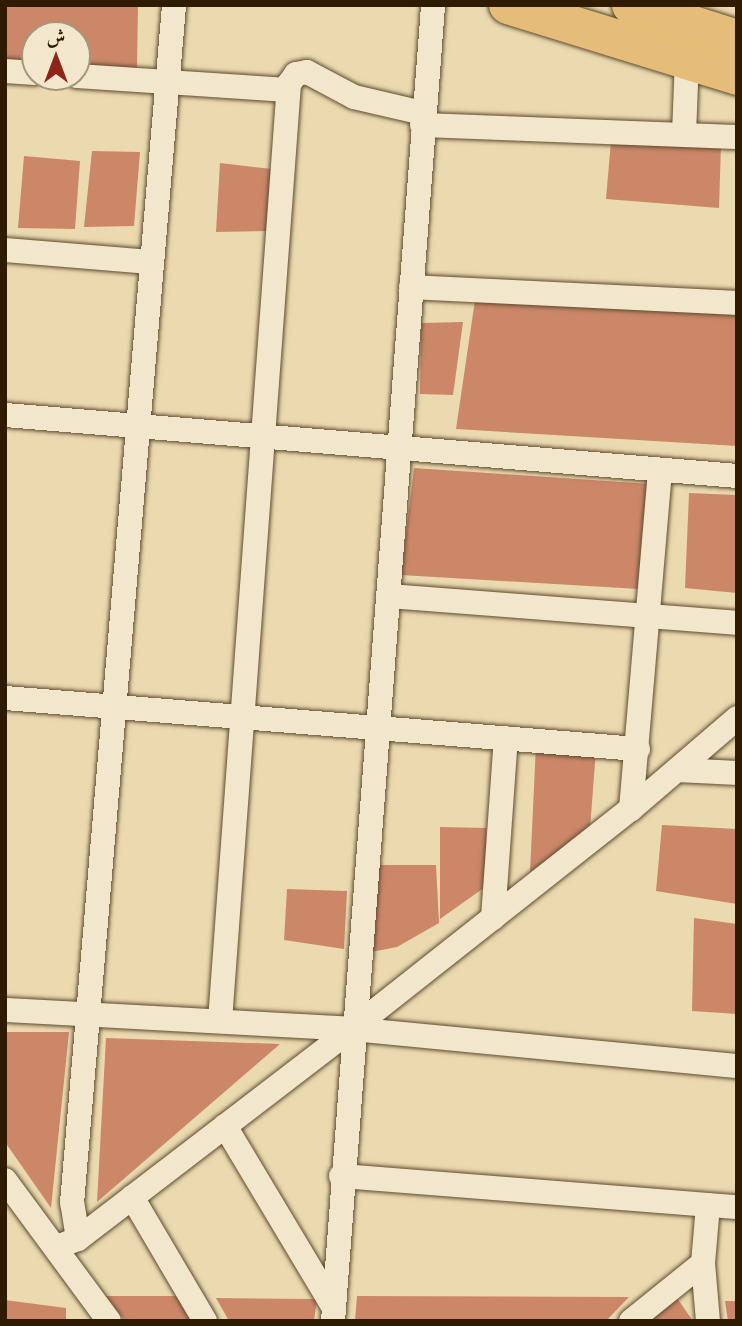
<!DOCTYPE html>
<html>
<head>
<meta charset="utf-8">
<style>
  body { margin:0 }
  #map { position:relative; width:742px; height:1326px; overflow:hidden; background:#ebdab0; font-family:"Libre Bodoni",Amiri,serif }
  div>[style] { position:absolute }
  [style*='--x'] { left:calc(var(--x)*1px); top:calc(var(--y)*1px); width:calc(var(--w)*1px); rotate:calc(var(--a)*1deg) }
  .building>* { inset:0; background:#cc8769 }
  .roads { filter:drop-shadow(0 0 2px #5e4b2e) drop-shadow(0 0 2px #5e4b2e) }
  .minor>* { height:24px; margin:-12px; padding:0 12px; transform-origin:12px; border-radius:12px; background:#f2e7cc }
  .primary>* { height:38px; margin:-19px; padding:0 19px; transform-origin:19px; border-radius:19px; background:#e6bd78 }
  span { translate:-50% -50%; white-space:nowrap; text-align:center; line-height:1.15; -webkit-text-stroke:7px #f2e7cc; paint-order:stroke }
  .frame { position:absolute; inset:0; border:7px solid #2f1b02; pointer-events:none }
  .north { position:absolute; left:21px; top:21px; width:70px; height:70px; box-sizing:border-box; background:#f2e7cc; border:2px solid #a4957b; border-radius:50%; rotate:0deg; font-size:19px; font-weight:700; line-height:28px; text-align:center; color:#2f1b02 }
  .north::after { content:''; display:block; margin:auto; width:24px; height:32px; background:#8f2418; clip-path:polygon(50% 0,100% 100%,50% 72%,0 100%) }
</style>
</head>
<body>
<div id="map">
  <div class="building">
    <i style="clip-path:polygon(5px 5px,138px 5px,137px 68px,77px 64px,77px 35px,35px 35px,35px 61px,5px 59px)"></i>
    <i style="clip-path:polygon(611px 141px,721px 145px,719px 208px,606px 199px)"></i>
    <i style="clip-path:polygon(92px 151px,140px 152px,134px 226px,84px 227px)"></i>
    <i style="clip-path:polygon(24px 156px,80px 161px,75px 229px,18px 228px)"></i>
    <i style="clip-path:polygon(220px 163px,272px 169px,267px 231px,216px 232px)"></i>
    <i style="clip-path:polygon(475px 300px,737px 314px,737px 446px,456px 429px)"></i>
    <i style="clip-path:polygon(463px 322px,453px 395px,420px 394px,421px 323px)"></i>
    <i style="clip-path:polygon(414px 468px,650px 484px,639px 589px,401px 575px)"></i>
    <i style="clip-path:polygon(689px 493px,737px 495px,737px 593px,685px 588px)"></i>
    <i style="clip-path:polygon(536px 744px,596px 749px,590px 829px,530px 872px)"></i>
    <i style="clip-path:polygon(662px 825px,737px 829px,737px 904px,656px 891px)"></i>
    <i style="clip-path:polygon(440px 827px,486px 828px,488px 885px,440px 919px)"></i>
    <i style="clip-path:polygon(376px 865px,436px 865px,439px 923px,397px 947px,371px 952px)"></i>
    <i style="clip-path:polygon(287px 889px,347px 891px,344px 949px,284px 940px)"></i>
    <i style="clip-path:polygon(694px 918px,737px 924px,737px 1014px,692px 1011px)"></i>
    <i style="clip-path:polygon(5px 1032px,69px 1032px,51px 1208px,5px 1142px)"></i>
    <i style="clip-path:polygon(106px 1038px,280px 1044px,97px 1202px)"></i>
    <i style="clip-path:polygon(106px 1296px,182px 1296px,196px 1321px,125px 1321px)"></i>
    <i style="clip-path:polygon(357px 1296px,629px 1297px,606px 1321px,355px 1321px)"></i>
    <i style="clip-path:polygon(216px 1298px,317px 1299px,314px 1321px,229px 1321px)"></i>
    <i style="clip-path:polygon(677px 1298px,693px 1321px,649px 1321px)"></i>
    <i style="clip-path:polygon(5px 1300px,66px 1308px,66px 1321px,5px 1321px)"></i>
    <i style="clip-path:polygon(725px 1301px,737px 1301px,737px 1321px,728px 1321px)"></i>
  </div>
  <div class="roads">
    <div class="minor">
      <i style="--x:5;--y:71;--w:30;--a:4"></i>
      <i style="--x:77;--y:76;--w:211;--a:3.8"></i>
      <i style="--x:422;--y:125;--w:315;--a:2.2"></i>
      <i style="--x:684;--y:134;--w:74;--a:-87.7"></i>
      <i style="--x:5;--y:250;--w:146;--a:4.7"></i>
      <i style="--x:411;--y:287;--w:326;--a:2.8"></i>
      <i style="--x:5;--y:415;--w:735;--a:4.76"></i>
      <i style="--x:388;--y:596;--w:350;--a:4.4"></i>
      <i style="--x:5;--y:698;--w:635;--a:4.61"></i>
      <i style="--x:678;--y:770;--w:59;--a:2.9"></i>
      <i style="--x:631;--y:809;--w:338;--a:-85.1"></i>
      <i style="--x:493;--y:918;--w:180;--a:-85.9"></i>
      <i style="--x:5;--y:1010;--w:348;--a:3.1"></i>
      <i style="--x:352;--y:1029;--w:387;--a:5.5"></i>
      <i style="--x:220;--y:1021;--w:940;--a:-85.79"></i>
      <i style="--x:289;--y:84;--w:12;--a:-55"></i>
      <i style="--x:296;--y:74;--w:11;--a:-10"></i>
      <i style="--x:307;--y:72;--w:53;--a:28"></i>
      <i style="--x:354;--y:97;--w:71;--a:13.1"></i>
      <i style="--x:225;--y:1126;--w:212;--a:59.1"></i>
      <i style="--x:341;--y:1176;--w:397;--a:4.5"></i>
      <i style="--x:5;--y:1180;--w:175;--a:53.6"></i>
      <i style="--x:132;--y:1197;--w:144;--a:59.5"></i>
      <i style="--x:708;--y:1205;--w:58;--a:94.9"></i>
      <i style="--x:703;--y:1263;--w:58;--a:85.1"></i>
      <i style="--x:78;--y:1239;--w:36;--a:-99"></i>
      <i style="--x:72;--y:1203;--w:1202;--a:-85.13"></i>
      <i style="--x:57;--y:1247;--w:22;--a:-21"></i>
      <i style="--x:78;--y:1239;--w:345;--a:-37.5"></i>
      <i style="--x:352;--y:1029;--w:355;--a:-38.3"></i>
      <i style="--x:631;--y:809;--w:140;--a:-40.6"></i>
      <i style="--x:333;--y:1321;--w:1320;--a:-85.65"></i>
      <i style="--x:631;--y:1321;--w:92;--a:-38.9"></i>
    </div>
    <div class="primary">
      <i style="--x:508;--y:5;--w:240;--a:17.2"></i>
      <i style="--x:631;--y:5;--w:111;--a:17.8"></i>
    </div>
  </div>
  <div class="frame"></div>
  <div class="north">ش</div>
</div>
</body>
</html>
